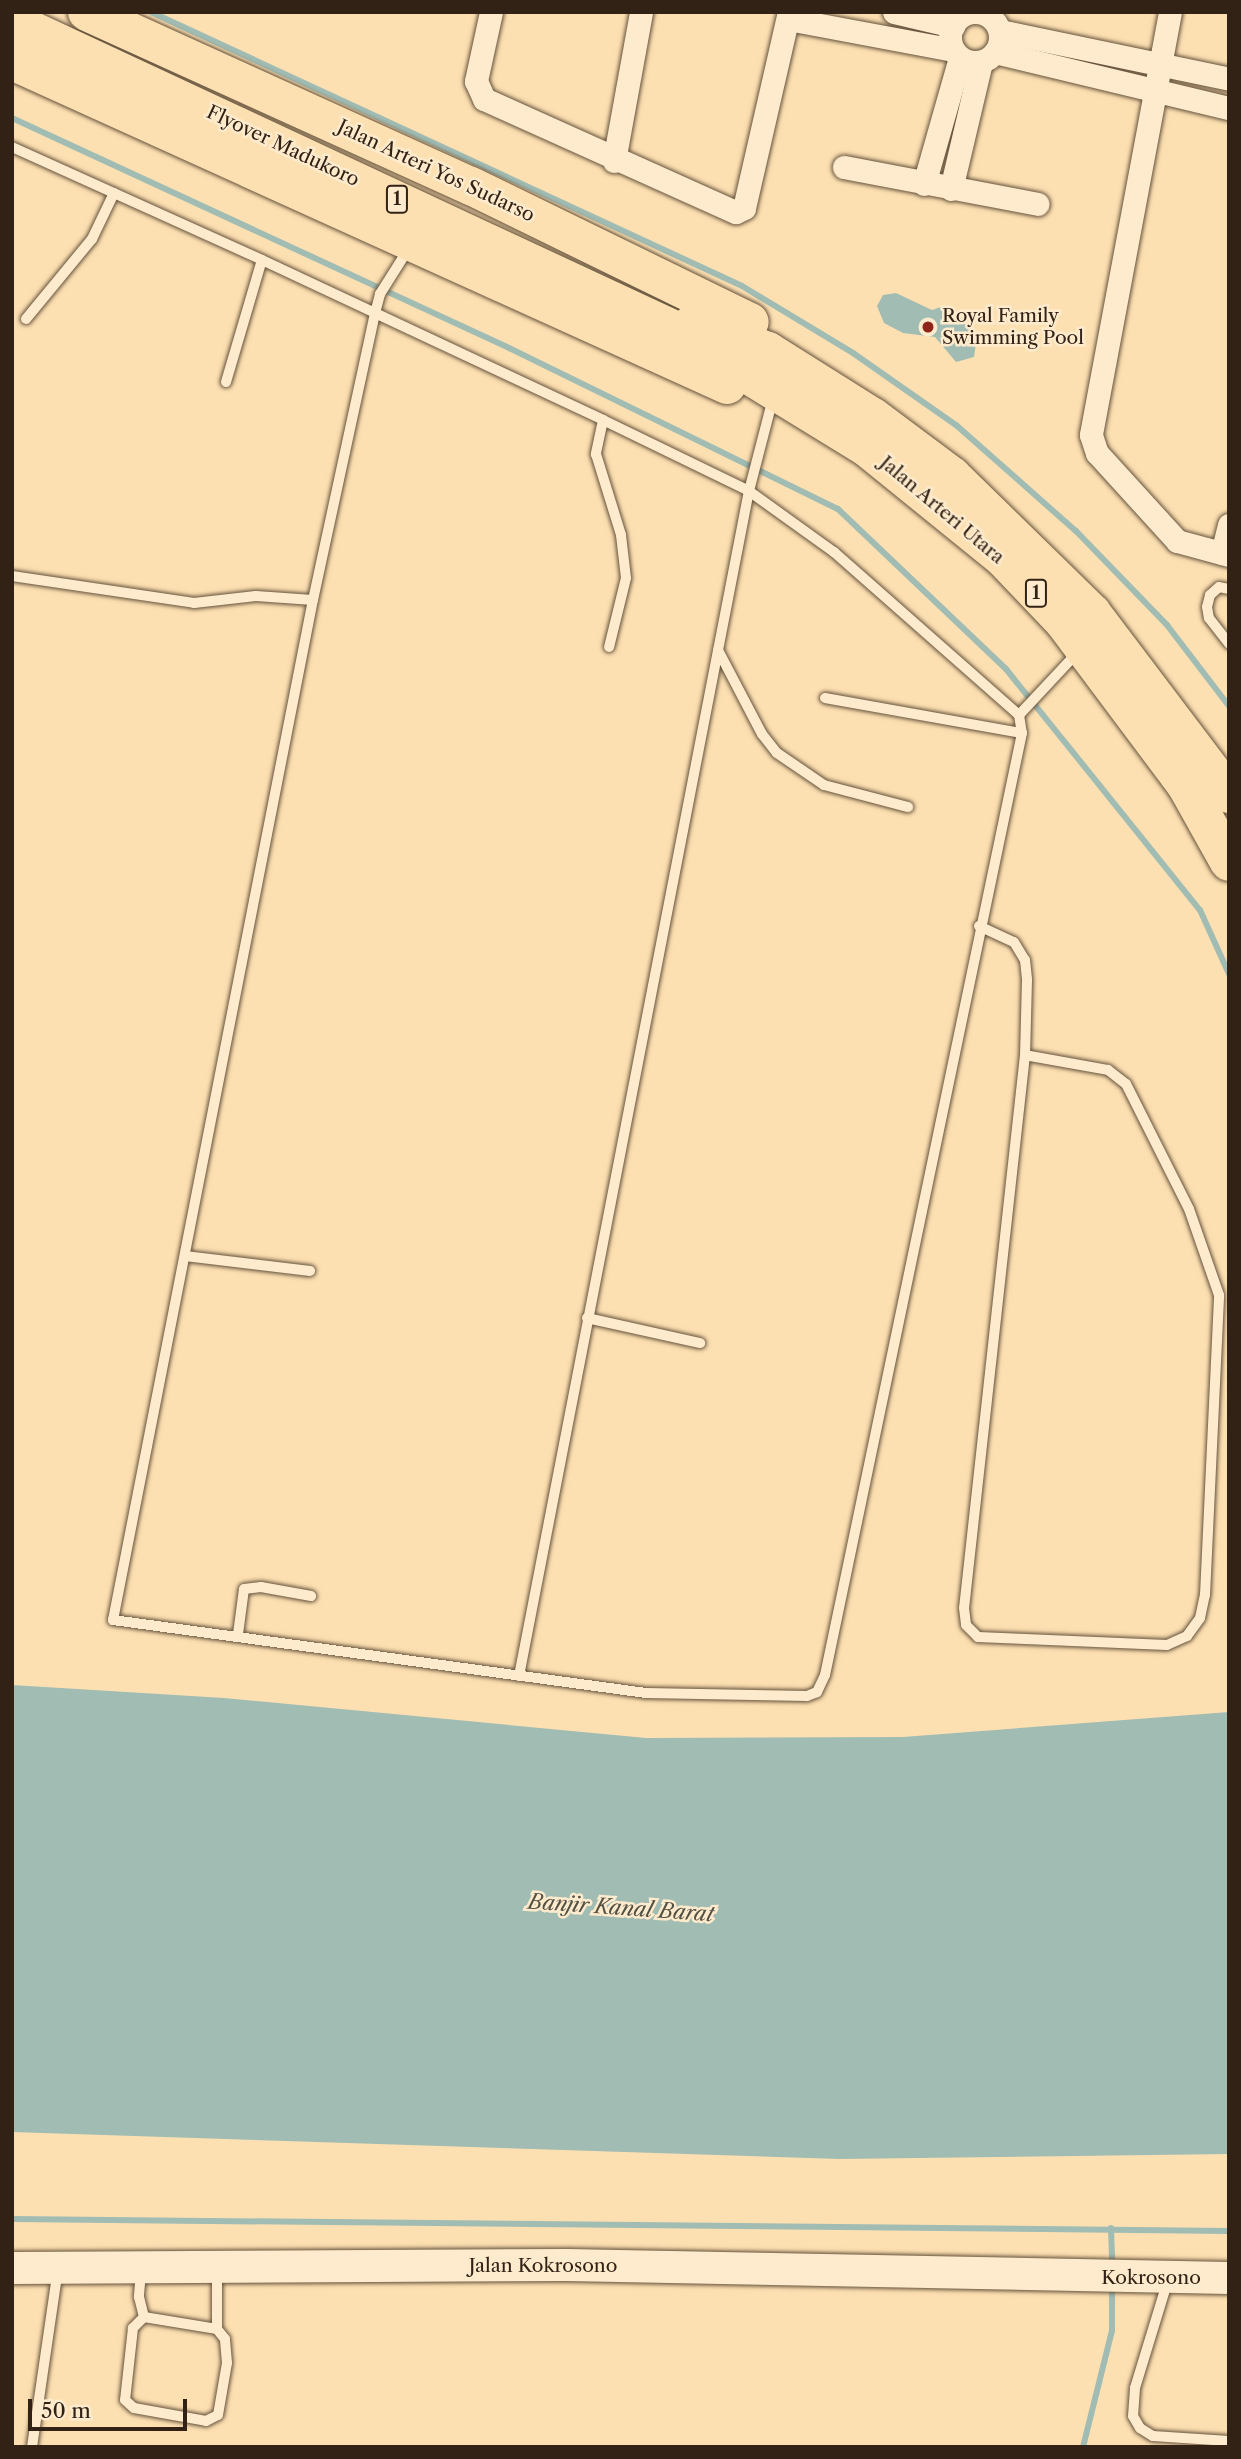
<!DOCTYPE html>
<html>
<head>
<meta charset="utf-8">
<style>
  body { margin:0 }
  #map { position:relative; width:1241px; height:2459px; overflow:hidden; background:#fde0b2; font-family:"Libre Caslon Text",serif }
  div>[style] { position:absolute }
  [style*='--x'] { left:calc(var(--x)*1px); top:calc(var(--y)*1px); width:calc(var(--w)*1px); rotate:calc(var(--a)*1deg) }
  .water>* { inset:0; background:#a1bcb3 }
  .stream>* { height:6px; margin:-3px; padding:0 3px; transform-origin:3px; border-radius:3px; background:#a1bcb3 }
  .roads { filter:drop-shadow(0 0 2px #65523c) drop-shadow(0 0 2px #65523c) }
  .lane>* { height:10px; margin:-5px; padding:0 5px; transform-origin:5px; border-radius:5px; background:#feebcd }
  .street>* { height:23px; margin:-11.5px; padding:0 11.5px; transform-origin:11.5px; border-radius:11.5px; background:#feebcd }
  .street>.ring { margin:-11.5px; padding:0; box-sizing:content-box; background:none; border:23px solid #feebcd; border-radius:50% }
  .secondary>* { height:32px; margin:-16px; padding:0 16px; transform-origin:16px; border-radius:16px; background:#feebcd }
  .highway>* { height:38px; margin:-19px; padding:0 19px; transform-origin:19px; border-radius:19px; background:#fde0b2 }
  .dots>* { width:19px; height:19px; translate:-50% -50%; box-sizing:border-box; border:4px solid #feebcd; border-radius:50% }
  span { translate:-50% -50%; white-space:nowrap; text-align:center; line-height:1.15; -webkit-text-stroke:5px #feebcd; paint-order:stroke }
  .shield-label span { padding:2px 5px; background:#feebcd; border:2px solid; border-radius:5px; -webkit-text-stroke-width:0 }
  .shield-label { font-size:18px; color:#322215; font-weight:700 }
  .street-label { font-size:19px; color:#322215 }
  .poi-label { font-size:19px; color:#322215 }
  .left { translate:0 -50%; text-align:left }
  .water-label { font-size:21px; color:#535044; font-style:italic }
  .frame { position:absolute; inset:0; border:14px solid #322215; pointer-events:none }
  .scale { position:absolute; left:28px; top:2399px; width:159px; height:32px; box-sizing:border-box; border:4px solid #322215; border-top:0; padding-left:9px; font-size:21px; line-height:24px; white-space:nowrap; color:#322215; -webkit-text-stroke:5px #feebcd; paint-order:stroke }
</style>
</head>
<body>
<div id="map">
  <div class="water">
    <i style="clip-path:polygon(896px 293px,932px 310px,944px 306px,959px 318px,977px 337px,974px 357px,956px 362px,935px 337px,903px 333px,884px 323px,877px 306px,883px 295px)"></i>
    <i style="clip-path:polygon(12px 1685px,224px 1698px,646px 1738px,903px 1737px,1229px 1712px,1229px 2154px,840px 2159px,12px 2132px)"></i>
  </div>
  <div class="stream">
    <i style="--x:151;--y:12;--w:651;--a:24.87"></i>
    <i style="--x:742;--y:286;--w:130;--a:31.1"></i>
    <i style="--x:853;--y:353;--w:126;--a:35"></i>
    <i style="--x:956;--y:425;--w:160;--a:41.5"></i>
    <i style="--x:1076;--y:531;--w:131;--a:45.9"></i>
    <i style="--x:1167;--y:625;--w:102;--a:52.6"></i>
    <i style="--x:12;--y:118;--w:548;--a:24.83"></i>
    <i style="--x:509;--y:348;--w:366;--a:26.1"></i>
    <i style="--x:838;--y:509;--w:232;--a:43.6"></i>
    <i style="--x:1006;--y:669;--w:309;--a:51.2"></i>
    <i style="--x:1200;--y:910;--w:70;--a:65.6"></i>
    <i style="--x:12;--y:2219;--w:1217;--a:0.56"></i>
    <i style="--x:1111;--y:2228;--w:38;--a:88"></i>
    <i style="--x:1083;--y:2447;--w:120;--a:-76"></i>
    <i style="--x:1112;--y:2331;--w:47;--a:-90"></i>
  </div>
  <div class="roads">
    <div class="lane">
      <i style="--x:12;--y:147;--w:274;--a:24.3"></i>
      <i style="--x:262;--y:260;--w:125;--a:25.1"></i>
      <i style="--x:375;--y:313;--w:252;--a:25.1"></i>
      <i style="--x:603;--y:420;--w:162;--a:25.9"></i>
      <i style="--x:749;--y:491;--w:105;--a:35.7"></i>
      <i style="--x:834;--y:552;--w:247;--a:41.4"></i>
      <i style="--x:1019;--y:715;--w:18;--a:81"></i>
      <i style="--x:1022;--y:733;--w:962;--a:101.81"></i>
      <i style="--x:825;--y:1675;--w:19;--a:115"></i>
      <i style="--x:817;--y:1692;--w:11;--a:158"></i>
      <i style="--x:807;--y:1696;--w:161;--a:-178.9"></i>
      <i style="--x:646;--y:1693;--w:538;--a:-172.2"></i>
      <i style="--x:113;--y:1620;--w:1039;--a:-78.91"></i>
      <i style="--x:313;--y:600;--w:294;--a:-77.8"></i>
      <i style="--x:375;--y:313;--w:20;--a:-75"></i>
      <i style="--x:380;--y:294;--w:54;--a:-57.8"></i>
      <i style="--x:26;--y:319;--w:104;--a:-50.5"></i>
      <i style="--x:92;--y:239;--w:51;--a:-64.4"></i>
      <i style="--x:226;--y:382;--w:127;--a:-73.6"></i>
      <i style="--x:603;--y:420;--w:35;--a:102"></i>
      <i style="--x:596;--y:454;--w:85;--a:72.8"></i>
      <i style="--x:621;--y:535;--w:43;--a:83.4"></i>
      <i style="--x:626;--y:578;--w:71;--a:103.8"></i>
      <i style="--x:12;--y:576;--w:184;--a:8.4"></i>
      <i style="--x:194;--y:603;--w:62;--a:-6.4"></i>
      <i style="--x:256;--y:596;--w:57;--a:4"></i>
      <i style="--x:1229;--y:589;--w:10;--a:-169"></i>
      <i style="--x:1219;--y:587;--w:12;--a:138"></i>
      <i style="--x:1210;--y:595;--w:12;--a:104"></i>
      <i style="--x:1207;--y:607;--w:11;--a:80"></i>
      <i style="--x:1209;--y:618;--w:33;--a:52"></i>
      <i style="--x:718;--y:650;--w:95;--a:62.4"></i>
      <i style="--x:762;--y:734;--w:24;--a:52"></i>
      <i style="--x:777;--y:753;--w:57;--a:34.2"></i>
      <i style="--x:824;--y:785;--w:87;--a:14.7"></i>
      <i style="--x:825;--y:698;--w:200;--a:10.1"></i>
      <i style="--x:1019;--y:715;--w:85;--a:-46.9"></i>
      <i style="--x:979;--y:926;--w:38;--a:25"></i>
      <i style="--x:1014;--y:942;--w:21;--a:59"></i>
      <i style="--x:1025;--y:960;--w:20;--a:84"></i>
      <i style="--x:1027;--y:980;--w:75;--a:91.5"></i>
      <i style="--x:1025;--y:1055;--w:556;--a:96.29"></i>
      <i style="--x:964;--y:1608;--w:17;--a:83"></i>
      <i style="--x:966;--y:1625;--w:17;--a:45"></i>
      <i style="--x:978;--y:1637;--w:189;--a:2.4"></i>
      <i style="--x:1167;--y:1645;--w:22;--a:-24"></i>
      <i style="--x:1187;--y:1636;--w:22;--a:-54"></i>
      <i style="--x:1200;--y:1618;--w:24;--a:-78"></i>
      <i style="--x:1205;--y:1595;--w:300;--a:-87.3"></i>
      <i style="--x:1219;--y:1295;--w:91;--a:-109.2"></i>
      <i style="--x:1189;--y:1209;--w:140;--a:-116.7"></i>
      <i style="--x:1126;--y:1084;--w:23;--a:-142"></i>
      <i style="--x:1108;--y:1070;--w:84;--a:-169.8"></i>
      <i style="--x:185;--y:1256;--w:126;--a:6.8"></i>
      <i style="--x:587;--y:1318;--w:116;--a:12.5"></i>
      <i style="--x:238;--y:1634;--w:45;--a:-82.4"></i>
      <i style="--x:244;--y:1589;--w:17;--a:-7"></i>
      <i style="--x:261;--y:1587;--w:51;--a:10.2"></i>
      <i style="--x:519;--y:1676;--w:1207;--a:-79.02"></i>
      <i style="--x:749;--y:491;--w:96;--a:-75.5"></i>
      <i style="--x:141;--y:2272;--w:25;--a:95"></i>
      <i style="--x:139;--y:2297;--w:21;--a:76"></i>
      <i style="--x:144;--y:2317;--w:74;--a:9.3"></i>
      <i style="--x:217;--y:2329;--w:59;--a:-90"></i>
      <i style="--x:1168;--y:2280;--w:113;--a:107"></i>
      <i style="--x:1135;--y:2388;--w:28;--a:94"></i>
      <i style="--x:1133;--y:2416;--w:14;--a:60"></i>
      <i style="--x:1140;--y:2428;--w:15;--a:32"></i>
      <i style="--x:1153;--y:2436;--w:76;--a:3.8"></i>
      <i style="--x:144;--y:2317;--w:16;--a:135"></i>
      <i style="--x:133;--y:2328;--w:72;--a:96.3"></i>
      <i style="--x:125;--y:2400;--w:12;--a:42"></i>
      <i style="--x:134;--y:2408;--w:73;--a:10.2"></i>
      <i style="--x:206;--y:2421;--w:13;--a:-27"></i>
      <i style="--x:218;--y:2415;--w:53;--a:-80.2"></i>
      <i style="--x:227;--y:2363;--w:24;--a:-95"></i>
      <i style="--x:225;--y:2339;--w:13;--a:-129"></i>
      <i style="--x:32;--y:2447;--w:180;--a:-81.7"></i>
    </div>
    <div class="street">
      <i style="--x:491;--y:12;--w:71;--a:102.3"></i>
      <i style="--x:476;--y:81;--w:20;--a:66"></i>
      <i style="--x:484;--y:99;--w:276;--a:24.2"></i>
      <i style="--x:736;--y:212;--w:9;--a:-27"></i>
      <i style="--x:744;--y:208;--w:201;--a:-77.1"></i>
      <i style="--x:894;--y:12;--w:61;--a:13.3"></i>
      <i style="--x:1170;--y:12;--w:430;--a:100.6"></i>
      <i style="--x:1091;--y:435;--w:19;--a:72"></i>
      <i style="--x:1097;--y:453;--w:119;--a:47.7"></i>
      <i style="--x:1177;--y:541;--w:54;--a:15.1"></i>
      <i class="ring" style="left:950px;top:12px;width:27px;height:27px"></i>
      <i style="--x:788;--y:19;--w:168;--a:10.6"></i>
      <i style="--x:1000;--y:31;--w:234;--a:11.8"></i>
      <i style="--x:995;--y:52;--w:241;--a:13.5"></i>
      <i style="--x:614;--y:161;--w:151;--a:-79.7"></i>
      <i style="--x:844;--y:167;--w:197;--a:10.8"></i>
      <i style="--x:924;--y:184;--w:131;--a:-74.1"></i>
      <i style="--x:951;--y:189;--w:130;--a:-76.7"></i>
      <i style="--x:1222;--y:553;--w:29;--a:-76"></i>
    </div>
    <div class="secondary">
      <i style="--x:12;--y:2268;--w:555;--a:-0.31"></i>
      <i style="--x:567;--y:2265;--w:662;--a:1.12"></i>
    </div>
    <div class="highway">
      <i style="--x:87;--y:12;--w:422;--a:24.4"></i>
      <i style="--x:471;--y:186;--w:310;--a:26"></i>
      <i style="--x:12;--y:21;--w:731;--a:24.99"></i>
      <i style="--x:675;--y:330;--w:224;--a:31.5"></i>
      <i style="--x:866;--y:447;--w:176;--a:39"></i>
      <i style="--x:1003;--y:558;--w:88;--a:46.4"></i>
      <i style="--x:1064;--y:622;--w:204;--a:53.2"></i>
      <i style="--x:1186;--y:785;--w:88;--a:60.8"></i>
      <i style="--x:12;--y:61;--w:785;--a:24.38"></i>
      <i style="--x:693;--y:323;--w:80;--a:20.5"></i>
      <i style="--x:768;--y:351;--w:124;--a:32.2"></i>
      <i style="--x:873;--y:417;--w:99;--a:36.8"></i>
      <i style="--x:952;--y:476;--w:196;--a:44.4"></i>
      <i style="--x:1092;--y:613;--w:227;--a:52.9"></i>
    </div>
  </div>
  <div class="dots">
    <i style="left:928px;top:327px;background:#8f2418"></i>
  </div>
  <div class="shield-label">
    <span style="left:397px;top:199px">1</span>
    <span style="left:1036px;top:593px">1</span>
  </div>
  <div class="street-label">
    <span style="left:283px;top:146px;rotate:25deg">Flyover Madukoro</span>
    <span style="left:436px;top:171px;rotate:25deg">Jalan Arteri Yos Sudarso</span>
    <span style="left:942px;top:510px;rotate:40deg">Jalan Arteri Utara</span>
    <span style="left:543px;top:2266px">Jalan Kokrosono</span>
    <span style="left:1151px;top:2278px">Kokrosono</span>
  </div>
  <div class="poi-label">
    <span class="left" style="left:942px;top:327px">Royal Family<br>Swimming Pool</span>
  </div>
  <div class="water-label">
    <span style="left:621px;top:1908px;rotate:4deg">Banjir Kanal Barat</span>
  </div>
  <div class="frame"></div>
  <div class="scale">50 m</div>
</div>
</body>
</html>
